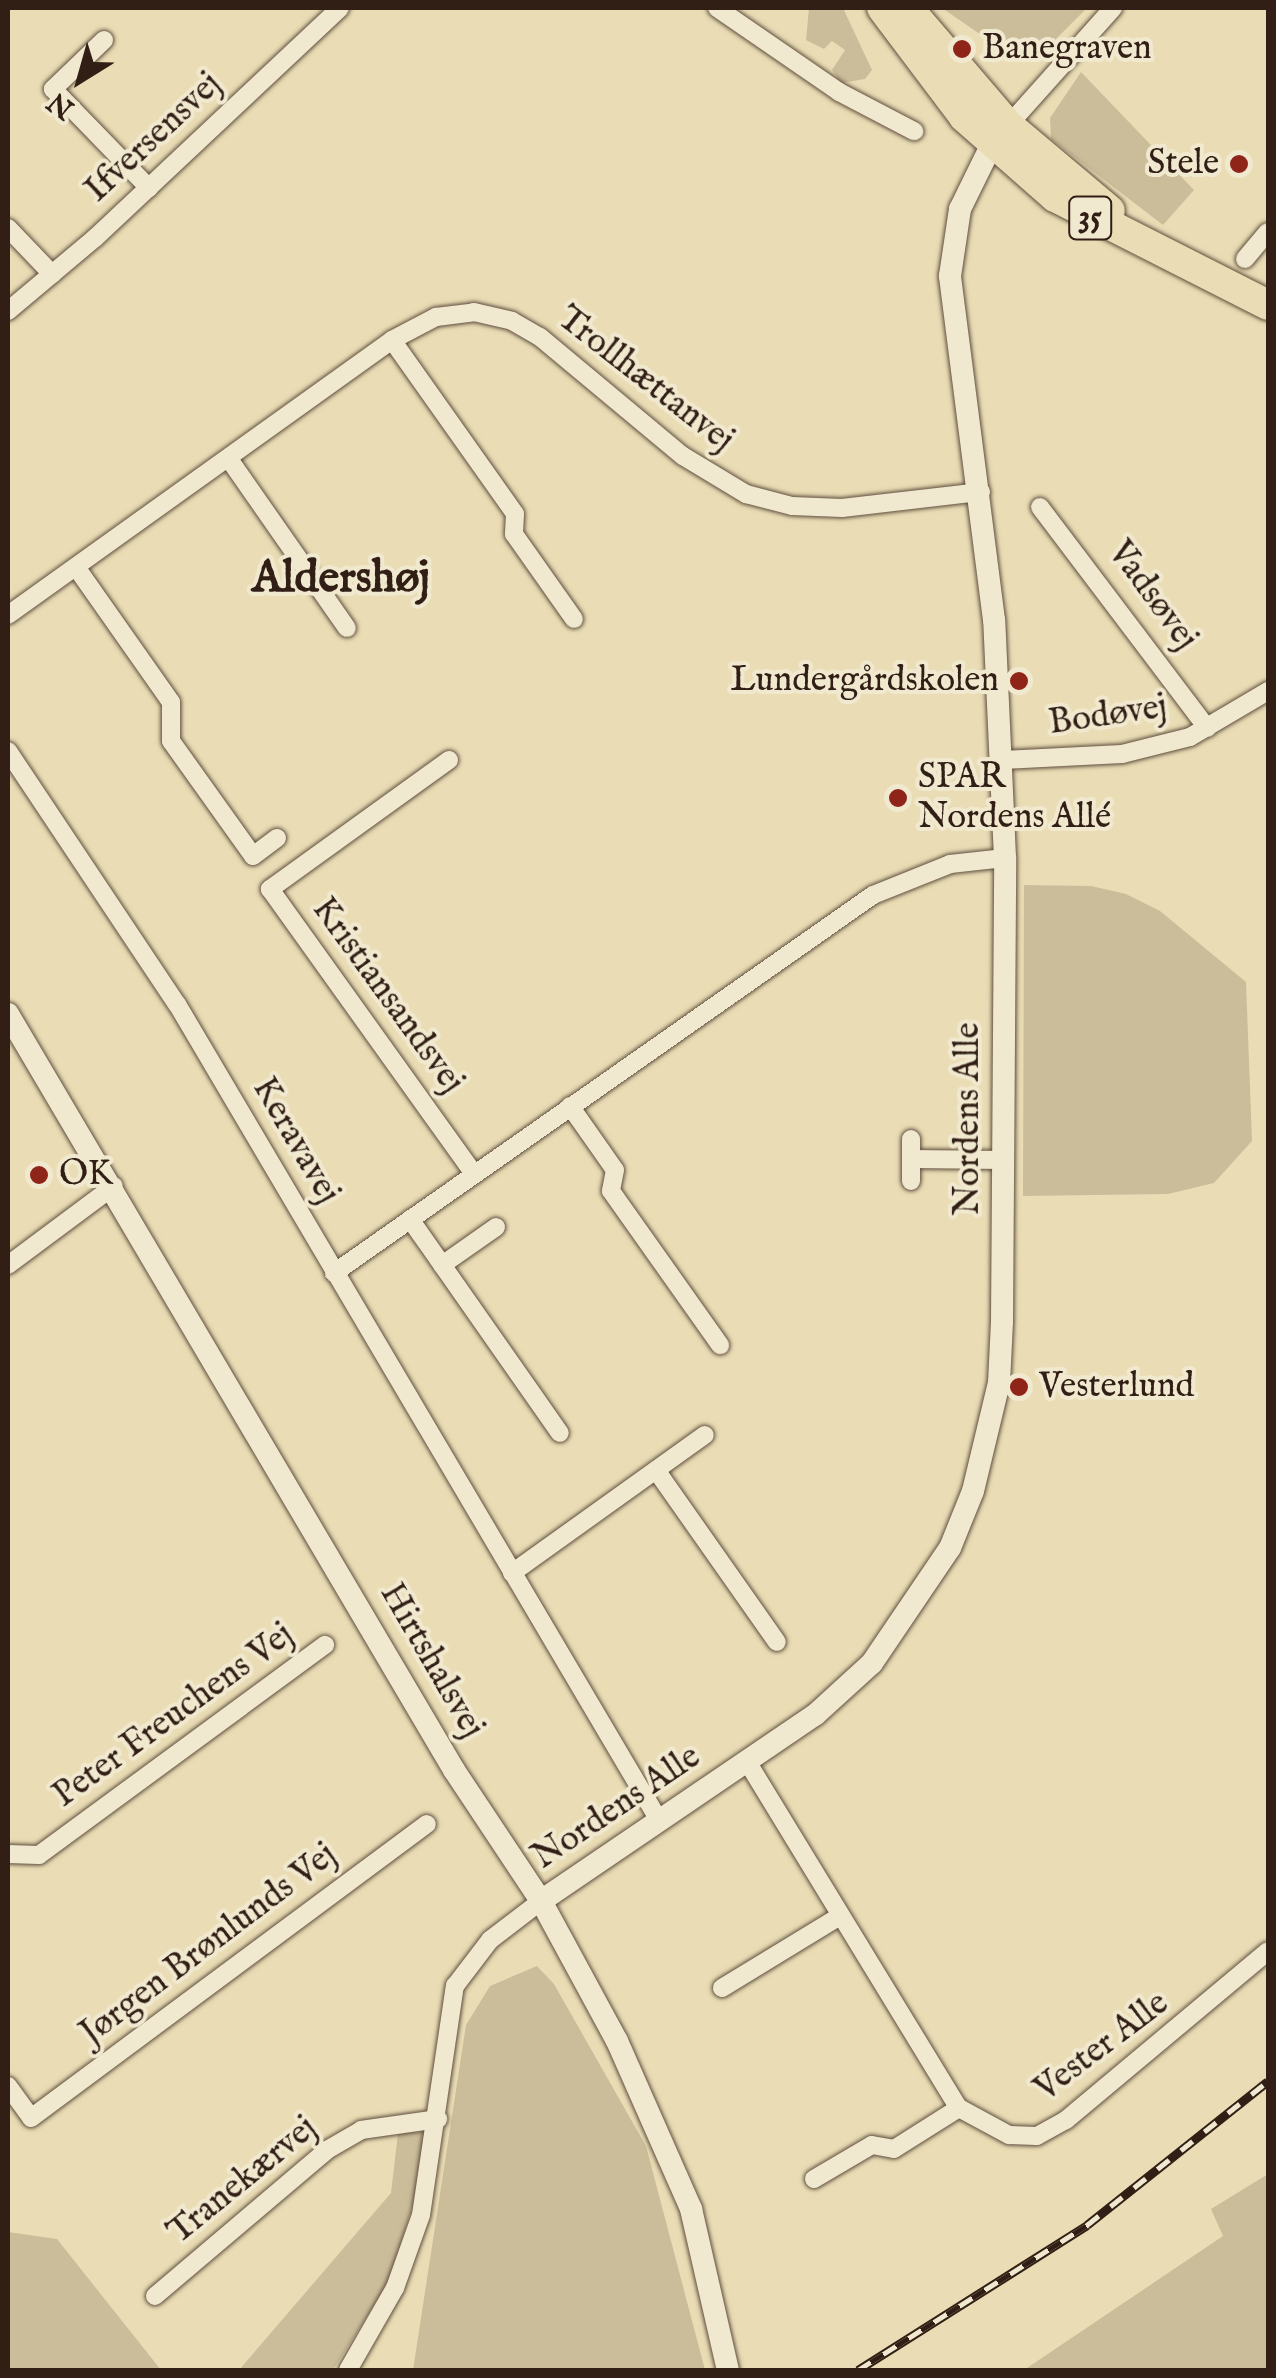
<!DOCTYPE html>
<html>
<head>
<meta charset="utf-8">
<style>
  body { margin:0 }
  #map { position:relative; width:1276px; height:2378px; overflow:hidden; background:#eaddb5; font-family:"IM FELL English",serif }
  div>[style] { position:absolute }
  [style*='--x'] { left:calc(var(--x)*1px); top:calc(var(--y)*1px); width:calc(var(--w)*1px); rotate:calc(var(--a)*1deg) }
  .green>* { inset:0; background:#cbbd9a }
  .roads { filter:drop-shadow(0 0 2px #5f4e3e) drop-shadow(0 0 2px #5f4e3e) }
  .minor>* { height:18px; margin:-9px; padding:0 9px; transform-origin:9px; border-radius:9px; background:#f1e9cf }
  .tertiary>* { height:22px; margin:-11px; padding:0 11px; transform-origin:11px; border-radius:11px; background:#f1e9cf }
  .primary>* { height:30px; margin:-15px; padding:0 15px; transform-origin:15px; border-radius:15px; background:#eaddb5 }
  .rail>* { height:9px; margin-top:-4.5px; transform-origin:0; background:repeating-linear-gradient(90deg,#f1e9cf 0 15px,#311f16 0 30px); box-sizing:border-box; border-block:2px solid #311f16 }
  .dots>* { width:28px; height:28px; translate:-50% -50%; box-sizing:border-box; border:5px solid #f1e9cf; border-radius:50% }
  span { translate:-50% -50%; white-space:nowrap; text-align:center; line-height:1.15; -webkit-text-stroke:8px #f1e9cf; paint-order:stroke }
  .shield-label span { padding:2px 8px; background:#f1e9cf; border:2px solid; border-radius:8px; -webkit-text-stroke-width:0 }
  .shield-label { font-size:32px; color:#311f16; font-weight:700 }
  .poi-label { font-size:35px; color:#311f16 }
  .left { translate:0 -50%; text-align:left }
  .right { translate:-100% -50%; text-align:right }
  .street-label { font-size:35px; color:#311f16 }
  .district-label { font-size:45px; color:#311f16; font-weight:700 }
  .frame { position:absolute; inset:0; border:10px solid #311f16; pointer-events:none }
  .north { position:absolute; left:30px; top:30px; width:100px; height:100px; -webkit-text-stroke:8px #f1e9cf; paint-order:stroke; rotate:217deg; font-size:28px; font-weight:700; line-height:40px; text-align:center; color:#311f16 }
  .north::after { content:''; display:block; margin:auto; width:35px; height:45px; background:#311f16; clip-path:polygon(50% 0,100% 100%,50% 72%,0 100%) }
</style>
</head>
<body>
<div id="map">
  <div class="green">
    <i style="clip-path:polygon(809px 8px,843px 8px,872px 70px,865px 79px,841px 83px,832px 70px,845px 50px,832px 41px,824px 49px,806px 40px)"></i>
    <i style="clip-path:polygon(942px 8px,1087px 8px,1041px 54px,987px 39px)"></i>
    <i style="clip-path:polygon(1081px 72px,1194px 190px,1163px 225px,1051px 139px,1050px 118px)"></i>
    <i style="clip-path:polygon(1024px 885px,1091px 886px,1126px 894px,1160px 911px,1246px 982px,1252px 1141px,1214px 1183px,1168px 1194px,1023px 1196px)"></i>
    <i style="clip-path:polygon(537px 1966px,554px 1984px,646px 2146px,705px 2370px,413px 2370px,466px 2025px,490px 1986px)"></i>
    <i style="clip-path:polygon(425px 2132px,413px 2205px,388px 2283px,333px 2370px,239px 2370px,391px 2193px,398px 2133px)"></i>
    <i style="clip-path:polygon(1268px 2174px,1268px 2370px,1024px 2370px,1223px 2236px,1211px 2209px)"></i>
    <i style="clip-path:polygon(8px 2232px,57px 2239px,161px 2370px,8px 2370px)"></i>
  </div>
  <div class="roads">
    <div class="minor">
      <i style="--x:717;--y:8;--w:148;--a:34.5"></i>
      <i style="--x:839;--y:92;--w:85;--a:27.5"></i>
      <i style="--x:104;--y:40;--w:71;--a:136.1"></i>
      <i style="--x:53;--y:89;--w:138;--a:45.9"></i>
      <i style="--x:1004;--y:130;--w:164;--a:-48.2"></i>
      <i style="--x:8;--y:228;--w:64;--a:46.3"></i>
      <i style="--x:1245;--y:259;--w:35;--a:-50"></i>
      <i style="--x:8;--y:311;--w:114;--a:-40"></i>
      <i style="--x:95;--y:238;--w:336;--a:-43.2"></i>
      <i style="--x:392;--y:340;--w:213;--a:54.7"></i>
      <i style="--x:515;--y:514;--w:20;--a:93"></i>
      <i style="--x:514;--y:534;--w:104;--a:54.8"></i>
      <i style="--x:229;--y:459;--w:206;--a:55.1"></i>
      <i style="--x:1040;--y:507;--w:277;--a:52.9"></i>
      <i style="--x:76;--y:567;--w:165;--a:54.9"></i>
      <i style="--x:171;--y:702;--w:39;--a:90"></i>
      <i style="--x:171;--y:741;--w:141;--a:54.5"></i>
      <i style="--x:253;--y:856;--w:30;--a:-37"></i>
      <i style="--x:8;--y:615;--w:472;--a:-35.6"></i>
      <i style="--x:392;--y:340;--w:50;--a:-27.6"></i>
      <i style="--x:436;--y:317;--w:38;--a:-7"></i>
      <i style="--x:474;--y:312;--w:39;--a:13"></i>
      <i style="--x:512;--y:321;--w:32;--a:30"></i>
      <i style="--x:540;--y:337;--w:186;--a:39.8"></i>
      <i style="--x:683;--y:456;--w:74;--a:31.1"></i>
      <i style="--x:746;--y:494;--w:48;--a:14.6"></i>
      <i style="--x:792;--y:506;--w:50;--a:2.3"></i>
      <i style="--x:842;--y:508;--w:140;--a:-6.6"></i>
      <i style="--x:8;--y:751;--w:304;--a:56.3"></i>
      <i style="--x:177;--y:1004;--w:950;--a:59.44"></i>
      <i style="--x:449;--y:760;--w:221;--a:144.2"></i>
      <i style="--x:270;--y:889;--w:350;--a:54.4"></i>
      <i style="--x:1003;--y:760;--w:119;--a:-2.9"></i>
      <i style="--x:1122;--y:754;--w:70;--a:-14"></i>
      <i style="--x:1190;--y:737;--w:91;--a:-30.5"></i>
      <i style="--x:570;--y:1106;--w:78;--a:54.9"></i>
      <i style="--x:615;--y:1170;--w:21;--a:101"></i>
      <i style="--x:611;--y:1191;--w:189;--a:54.7"></i>
      <i style="--x:911;--y:1159;--w:93;--a:0.6"></i>
      <i style="--x:911;--y:1181;--w:42;--a:-90"></i>
      <i style="--x:410;--y:1219;--w:261;--a:55"></i>
      <i style="--x:8;--y:1265;--w:132;--a:-36.7"></i>
      <i style="--x:442;--y:1265;--w:66;--a:-35.1"></i>
      <i style="--x:334;--y:1273;--w:658;--a:-35.04"></i>
      <i style="--x:873;--y:895;--w:83;--a:-21.9"></i>
      <i style="--x:950;--y:864;--w:55;--a:-6.2"></i>
      <i style="--x:656;--y:1470;--w:210;--a:54.9"></i>
      <i style="--x:512;--y:1573;--w:237;--a:-35.6"></i>
      <i style="--x:748;--y:1763;--w:404;--a:58.6"></i>
      <i style="--x:959;--y:2108;--w:57;--a:28.4"></i>
      <i style="--x:1009;--y:2135;--w:28;--a:2"></i>
      <i style="--x:1037;--y:2136;--w:33;--a:-29"></i>
      <i style="--x:1066;--y:2120;--w:263;--a:-39.9"></i>
      <i style="--x:8;--y:1854;--w:31;--a:2"></i>
      <i style="--x:39;--y:1855;--w:355;--a:-36.3"></i>
      <i style="--x:722;--y:1988;--w:138;--a:-31.4"></i>
      <i style="--x:8;--y:2086;--w:39;--a:54"></i>
      <i style="--x:31;--y:2118;--w:493;--a:-36.6"></i>
      <i style="--x:814;--y:2179;--w:67;--a:-30.4"></i>
      <i style="--x:872;--y:2145;--w:22;--a:10"></i>
      <i style="--x:894;--y:2149;--w:77;--a:-32.2"></i>
      <i style="--x:155;--y:2296;--w:226;--a:-40.3"></i>
      <i style="--x:327;--y:2150;--w:39;--a:-30"></i>
      <i style="--x:361;--y:2130;--w:78;--a:-8.1"></i>
      <i style="--x:348;--y:2370;--w:95;--a:-60.2"></i>
      <i style="--x:395;--y:2288;--w:77;--a:-70.4"></i>
      <i style="--x:421;--y:2215;--w:232;--a:-81.6"></i>
      <i style="--x:455;--y:1986;--w:58;--a:-52.7"></i>
      <i style="--x:490;--y:1940;--w:64;--a:-37.4"></i>
    </div>
    <div class="tertiary">
      <i style="--x:8;--y:1014;--w:878;--a:59.46"></i>
      <i style="--x:454;--y:1770;--w:157;--a:56.4"></i>
      <i style="--x:541;--y:1901;--w:159;--a:61.5"></i>
      <i style="--x:617;--y:2041;--w:184;--a:66.2"></i>
      <i style="--x:691;--y:2209;--w:165;--a:77.1"></i>
      <i style="--x:541;--y:1901;--w:331;--a:-34.2"></i>
      <i style="--x:815;--y:1715;--w:77;--a:-42.4"></i>
      <i style="--x:872;--y:1663;--w:139;--a:-55.9"></i>
      <i style="--x:950;--y:1548;--w:61;--a:-68"></i>
      <i style="--x:973;--y:1491;--w:111;--a:-76.5"></i>
      <i style="--x:999;--y:1383;--w:61;--a:-87.2"></i>
      <i style="--x:1002;--y:1322;--w:464;--a:-89.6"></i>
      <i style="--x:1005;--y:858;--w:238;--a:-92.6"></i>
      <i style="--x:994;--y:620;--w:347;--a:-97.3"></i>
      <i style="--x:950;--y:276;--w:68;--a:-81.5"></i>
      <i style="--x:960;--y:209;--w:70;--a:-63.8"></i>
    </div>
    <div class="primary">
      <i style="--x:882;--y:8;--w:136;--a:53"></i>
      <i style="--x:964;--y:117;--w:121;--a:41.3"></i>
      <i style="--x:1055;--y:197;--w:239;--a:26.9"></i>
      <i style="--x:908;--y:8;--w:154;--a:49.5"></i>
      <i style="--x:1008;--y:125;--w:133;--a:40.1"></i>
    </div>
  </div>
  <div class="rail">
    <i style="--x:858;--y:2370;--w:271;--a:-32.3"></i>
    <i style="--x:1087;--y:2225;--w:231;--a:-38.5"></i>
  </div>
  <div class="dots">
    <i style="left:962px;top:49px;background:#8f2418"></i>
    <i style="left:1239px;top:164px;background:#8f2418"></i>
    <i style="left:1019px;top:681px;background:#8f2418"></i>
    <i style="left:898px;top:798px;background:#8f2418"></i>
    <i style="left:39px;top:1175px;background:#8f2418"></i>
    <i style="left:1019px;top:1387px;background:#8f2418"></i>
  </div>
  <div class="shield-label">
    <span style="left:1090px;top:218px">35</span>
  </div>
  <div class="poi-label">
    <span class="left" style="left:982px;top:49px">Banegraven</span>
    <span class="right" style="left:1219px;top:164px">Stele</span>
    <span class="right" style="left:999px;top:681px">Lundergårdskolen</span>
    <span class="left" style="left:918px;top:798px">SPAR<br>Nordens Allé</span>
    <span class="left" style="left:59px;top:1175px">OK</span>
    <span class="left" style="left:1039px;top:1387px">Vesterlund</span>
  </div>
  <div class="street-label">
    <span style="left:154px;top:138px;rotate:-43deg">Ifversensvej</span>
    <span style="left:645px;top:380px;rotate:38deg">Trollhættanvej</span>
    <span style="left:1152px;top:596px;rotate:54deg">Vadsøvej</span>
    <span style="left:1108px;top:716px;rotate:-8deg">Bodøvej</span>
    <span style="left:387px;top:996px;rotate:54deg">Kristiansandsvej</span>
    <span style="left:969px;top:1119px;rotate:-90deg">Nordens Alle</span>
    <span style="left:295px;top:1141px;rotate:60deg">Keravavej</span>
    <span style="left:431px;top:1661px;rotate:60deg">Hirtshalsvej</span>
    <span style="left:174px;top:1716px;rotate:-36deg">Peter Freuchens Vej</span>
    <span style="left:617px;top:1808px;rotate:-34deg">Nordens Alle</span>
    <span style="left:209px;top:1945px;rotate:-37deg">Jørgen Brønlunds Vej</span>
    <span style="left:1102px;top:2047px;rotate:-37deg">Vester Alle</span>
    <span style="left:243px;top:2181px;rotate:-39deg">Tranekærvej</span>
  </div>
  <div class="district-label">
    <span style="left:341px;top:579px">Aldershøj</span>
  </div>
  <div class="frame"></div>
  <div class="north">N</div>
</div>
</body>
</html>
